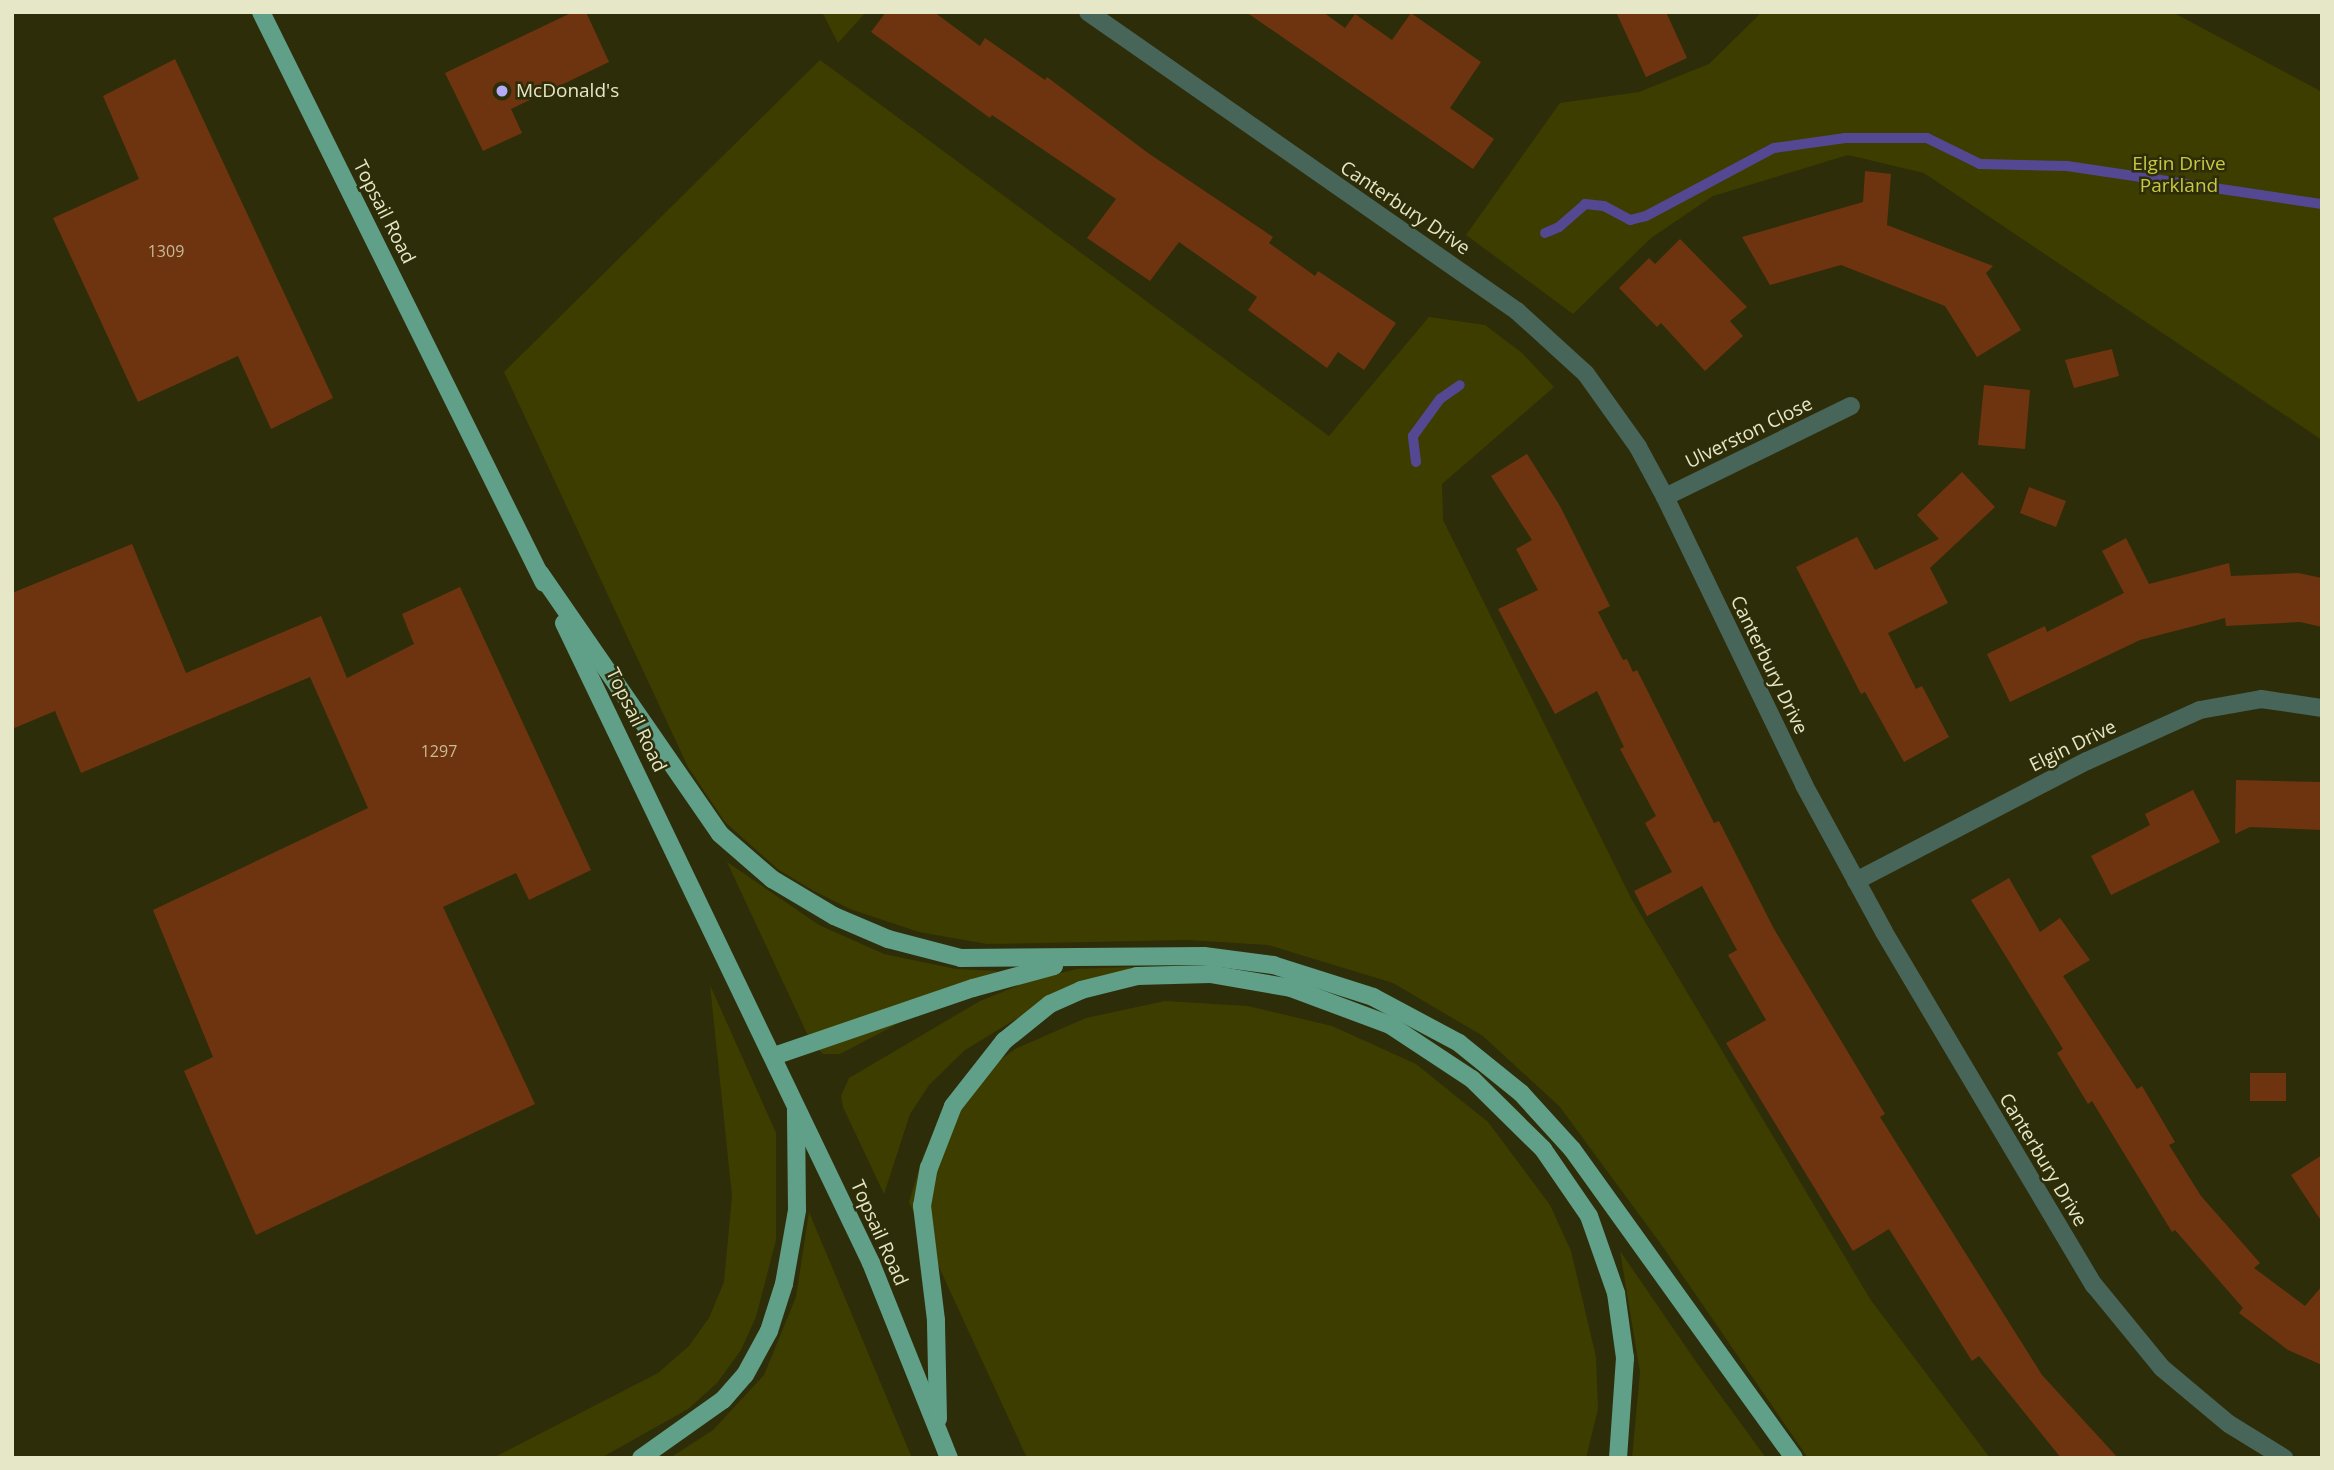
<!DOCTYPE html>
<html>
<head>
<meta charset="utf-8">
<style>
  body { margin:0 }
  #map { position:relative; width:2334px; height:1470px; overflow:hidden; background:#2d2d09; font-family:"Open Sans",sans-serif }
  div>[style] { position:absolute }
  [style*='--x'] { left:calc(var(--x)*1px); top:calc(var(--y)*1px); width:calc(var(--w)*1px); rotate:calc(var(--a)*1deg) }
  .green>* { inset:0; background:#3d3d00 }
  .stream>* { height:10px; margin:-5px; padding:0 5px; transform-origin:5px; border-radius:5px; background:#554893 }
  .building>* { inset:0; background:#6e340f }
  .minor>* { height:18px; margin:-9px; padding:0 9px; transform-origin:9px; border-radius:9px; background:#48655a }
  .major>* { height:18px; margin:-9px; padding:0 9px; transform-origin:9px; border-radius:9px; background:#609f88 }
  .dots>* { width:19px; height:19px; translate:-50% -50%; box-sizing:border-box; border:4px solid #2d2d09; border-radius:50% }
  span { translate:-50% -50%; white-space:nowrap; text-align:center; line-height:1.15; -webkit-text-stroke:5px #2d2d09; paint-order:stroke }
  .number-label { font-size:16px; color:#c8ba98 }
  .number-label span { -webkit-text-stroke-width:0 }
  .poi-label { font-size:19px; color:#e6e7c6 }
  .left { translate:0 -50%; text-align:left }
  .park-label { font-size:19px; color:#c8c846 }
  .street-label { font-size:19px; color:#e6e7c6 }
  .frame { position:absolute; inset:0; border:14px solid #e6e7c6; pointer-events:none }
</style>
</head>
<body>
<div id="map">
  <div class="green">
    <i style="clip-path:polygon(822px 12px,866px 12px,838px 43px)"></i>
    <i style="clip-path:polygon(1762px 12px,2172px 12px,2322px 92px,2322px 440px,1924px 173px,1848px 155px,1713px 196px,1651px 238px,1573px 314px,1466px 235px,1560px 103px,1639px 92px,1709px 64px)"></i>
    <i style="clip-path:polygon(820px 60px,1329px 436px,1429px 317px,1485px 325px,1522px 353px,1554px 387px,1442px 484px,1443px 520px,1632px 900px,1870px 1299px,1990px 1458px,1808px 1458px,1663px 1247px,1560px 1107px,1483px 1036px,1393px 983px,1268px 945px,1187px 940px,987px 944px,919px 932px,850px 909px,814px 891px,779px 870px,725px 822px,688px 767px,504px 372px)"></i>
    <i style="clip-path:polygon(727px 862px,819px 925px,884px 954px,956px 969px,998px 971px,840px 1054px,823px 1054px,811px 1042px)"></i>
    <i style="clip-path:polygon(1129px 967px,1202px 969px,1029px 1011px,965px 1050px,929px 1085px,910px 1114px,884px 1194px,843px 1107px,841px 1096px,849px 1078px,980px 1001px,1032px 980px,1077px 969px)"></i>
    <i style="clip-path:polygon(710px 985px,776px 1133px,776px 1240px,756px 1317px,741px 1350px,717px 1383px,688px 1409px,601px 1458px,493px 1458px,658px 1373px,689px 1346px,709px 1318px,724px 1282px,732px 1196px)"></i>
    <i style="clip-path:polygon(1165px 1001px,1248px 1006px,1332px 1026px,1416px 1064px,1488px 1122px,1550px 1205px,1571px 1251px,1596px 1357px,1598px 1409px,1586px 1458px,1027px 1458px,909px 1202px,923px 1156px,941px 1121px,988px 1069px,1015px 1049px,1086px 1018px)"></i>
    <i style="clip-path:polygon(809px 1212px,912px 1458px,670px 1458px,713px 1430px,764px 1375px,796px 1297px)"></i>
    <i style="clip-path:polygon(1620px 1251px,1699px 1366px,1766px 1458px,1632px 1458px,1640px 1372px)"></i>
  </div>
  <div class="stream">
    <i style="--x:1545;--y:233;--w:15;--a:-23"></i>
    <i style="--x:1559;--y:227;--w:35;--a:-41"></i>
    <i style="--x:1585;--y:204;--w:19;--a:6"></i>
    <i style="--x:1604;--y:206;--w:30;--a:28"></i>
    <i style="--x:1630;--y:220;--w:16;--a:-14"></i>
    <i style="--x:1646;--y:216;--w:145;--a:-28"></i>
    <i style="--x:1774;--y:148;--w:72;--a:-8"></i>
    <i style="--x:1845;--y:138;--w:82;--a:0"></i>
    <i style="--x:1927;--y:138;--w:59;--a:26.1"></i>
    <i style="--x:1980;--y:164;--w:87;--a:1.3"></i>
    <i style="--x:2067;--y:166;--w:258;--a:8.5"></i>
    <i style="--x:1416;--y:462;--w:26;--a:-97"></i>
    <i style="--x:1413;--y:436;--w:46;--a:-53.9"></i>
    <i style="--x:1440;--y:399;--w:24;--a:-35"></i>
  </div>
  <div class="building">
    <i style="clip-path:polygon(573px 12px,586px 12px,609px 62px,511px 109px,522px 133px,483px 151px,445px 73px)"></i>
    <i style="clip-path:polygon(886px 12px,934px 12px,980px 46px,985px 38px,1045px 80px,1047px 77px,1148px 153px,1273px 237px,1269px 243px,1315px 276px,1318px 271px,1396px 323px,1364px 370px,1338px 352px,1327px 368px,1248px 310px,1257px 297px,1179px 242px,1150px 281px,1087px 238px,1116px 199px,992px 115px,990px 118px,871px 32px)"></i>
    <i style="clip-path:polygon(1246px 12px,1323px 12px,1345px 28px,1355px 14px,1392px 40px,1411px 13px,1481px 62px,1450px 108px,1494px 139px,1473px 169px)"></i>
    <i style="clip-path:polygon(1616px 12px,1666px 12px,1687px 58px,1646px 77px)"></i>
    <i style="clip-path:polygon(175px 59px,333px 398px,271px 429px,238px 356px,138px 402px,53px 218px,139px 179px,103px 96px)"></i>
    <i style="clip-path:polygon(1865px 171px,1891px 174px,1887px 225px,1993px 266px,1986px 273px,2021px 330px,1977px 357px,1945px 306px,1841px 265px,1770px 285px,1742px 237px,1863px 202px)"></i>
    <i style="clip-path:polygon(1680px 239px,1747px 307px,1730px 321px,1743px 336px,1705px 371px,1661px 323px,1657px 327px,1619px 288px,1649px 258px,1655px 264px)"></i>
    <i style="clip-path:polygon(2112px 349px,2119px 376px,2074px 388px,2065px 360px)"></i>
    <i style="clip-path:polygon(1984px 385px,2030px 390px,2025px 449px,1978px 445px)"></i>
    <i style="clip-path:polygon(1527px 454px,1560px 506px,1610px 606px,1598px 612px,1623px 660px,1627px 659px,1633px 672px,1637px 670px,1714px 823px,1719px 821px,1774px 929px,1885px 1114px,1880px 1117px,2042px 1375px,2118px 1458px,2061px 1458px,1979px 1356px,1972px 1361px,1889px 1229px,1853px 1251px,1726px 1043px,1766px 1020px,1728px 955px,1737px 950px,1702px 886px,1647px 916px,1634px 891px,1672px 872px,1645px 823px,1656px 816px,1620px 749px,1624px 747px,1597px 691px,1555px 714px,1498px 609px,1538px 590px,1516px 549px,1532px 540px,1491px 476px)"></i>
    <i style="clip-path:polygon(1962px 472px,1995px 507px,1930px 568px,1948px 603px,1888px 633px,1916px 689px,1922px 686px,1949px 737px,1904px 762px,1865px 692px,1861px 694px,1796px 567px,1857px 537px,1875px 570px,1939px 539px,1917px 515px)"></i>
    <i style="clip-path:polygon(2029px 487px,2066px 501px,2056px 527px,2020px 513px)"></i>
    <i style="clip-path:polygon(2126px 538px,2149px 584px,2229px 563px,2231px 576px,2298px 573px,2322px 578px,2322px 627px,2300px 622px,2226px 626px,2225px 618px,2140px 640px,2010px 702px,1987px 654px,2045px 626px,2047px 632px,2124px 593px,2102px 551px)"></i>
    <i style="clip-path:polygon(132px 544px,186px 673px,321px 616px,347px 678px,414px 644px,402px 614px,460px 587px,591px 870px,529px 900px,516px 873px,443px 907px,535px 1104px,256px 1235px,184px 1071px,213px 1057px,153px 910px,368px 808px,310px 677px,81px 773px,55px 711px,12px 729px,12px 593px)"></i>
    <i style="clip-path:polygon(2236px 780px,2322px 782px,2322px 830px,2250px 827px,2235px 834px)"></i>
    <i style="clip-path:polygon(2193px 790px,2220px 842px,2111px 895px,2091px 856px,2150px 825px,2145px 814px)"></i>
    <i style="clip-path:polygon(2009px 878px,2040px 932px,2060px 918px,2090px 960px,2063px 976px,2137px 1089px,2142px 1086px,2175px 1142px,2169px 1145px,2201px 1196px,2260px 1263px,2254px 1268px,2305px 1306px,2322px 1286px,2322px 1365px,2288px 1350px,2239px 1313px,2243px 1308px,2175px 1230px,2172px 1232px,2092px 1101px,2088px 1104px,2057px 1053px,2063px 1049px,1971px 900px)"></i>
    <i style="clip-path:polygon(2250px 1073px,2286px 1073px,2286px 1101px,2250px 1101px)"></i>
    <i style="clip-path:polygon(2322px 1155px,2322px 1222px,2291px 1175px)"></i>
  </div>
  <div class="minor">
    <i style="--x:1088;--y:12;--w:523;--a:34.88"></i>
    <i style="--x:1517;--y:311;--w:93;--a:42.4"></i>
    <i style="--x:1586;--y:374;--w:90;--a:54.5"></i>
    <i style="--x:1638;--y:447;--w:57;--a:61.6"></i>
    <i style="--x:1665;--y:497;--w:320;--a:64.2"></i>
    <i style="--x:1804;--y:785;--w:167;--a:61.4"></i>
    <i style="--x:1884;--y:932;--w:411;--a:59.3"></i>
    <i style="--x:2094;--y:1285;--w:107;--a:50.7"></i>
    <i style="--x:2162;--y:1368;--w:87;--a:39.9"></i>
    <i style="--x:2229;--y:1424;--w:65;--a:31.7"></i>
    <i style="--x:1665;--y:497;--w:207;--a:-26.1"></i>
    <i style="--x:1856;--y:881;--w:260;--a:-27.5"></i>
    <i style="--x:2087;--y:761;--w:124;--a:-24.3"></i>
    <i style="--x:2200;--y:710;--w:62;--a:-10.2"></i>
    <i style="--x:2261;--y:699;--w:62;--a:8.4"></i>
  </div>
  <div class="major">
    <i style="--x:261;--y:12;--w:637;--a:63.64"></i>
    <i style="--x:540;--y:573;--w:317;--a:55.4"></i>
    <i style="--x:720;--y:834;--w:69;--a:40.9"></i>
    <i style="--x:772;--y:879;--w:72;--a:30.8"></i>
    <i style="--x:834;--y:916;--w:59;--a:23.1"></i>
    <i style="--x:888;--y:939;--w:75;--a:14.6"></i>
    <i style="--x:961;--y:958;--w:243;--a:-0.5"></i>
    <i style="--x:1204;--y:956;--w:70;--a:7.4"></i>
    <i style="--x:1273;--y:965;--w:105;--a:17.7"></i>
    <i style="--x:1373;--y:997;--w:98;--a:28.1"></i>
    <i style="--x:1459;--y:1043;--w:80;--a:38.9"></i>
    <i style="--x:1521;--y:1093;--w:76;--a:47.7"></i>
    <i style="--x:1572;--y:1149;--w:380;--a:54.3"></i>
    <i style="--x:564;--y:623;--w:710;--a:64.37"></i>
    <i style="--x:871;--y:1263;--w:210;--a:68.2"></i>
    <i style="--x:774;--y:1056;--w:210;--a:-18.9"></i>
    <i style="--x:973;--y:988;--w:84;--a:-15.2"></i>
    <i style="--x:938;--y:1419;--w:99;--a:-91.2"></i>
    <i style="--x:936;--y:1320;--w:115;--a:-97"></i>
    <i style="--x:922;--y:1206;--w:39;--a:-80"></i>
    <i style="--x:929;--y:1168;--w:66;--a:-68.8"></i>
    <i style="--x:953;--y:1106;--w:83;--a:-51.9"></i>
    <i style="--x:1004;--y:1041;--w:59;--a:-38.8"></i>
    <i style="--x:1050;--y:1004;--w:34;--a:-24"></i>
    <i style="--x:1081;--y:990;--w:58;--a:-14"></i>
    <i style="--x:1137;--y:976;--w:73;--a:-1.6"></i>
    <i style="--x:1210;--y:974;--w:82;--a:9.8"></i>
    <i style="--x:1291;--y:988;--w:106;--a:20.5"></i>
    <i style="--x:1390;--y:1025;--w:98;--a:33.4"></i>
    <i style="--x:1472;--y:1079;--w:100;--a:44.6"></i>
    <i style="--x:1543;--y:1149;--w:81;--a:55.5"></i>
    <i style="--x:1589;--y:1216;--w:82;--a:70.7"></i>
    <i style="--x:1616;--y:1293;--w:66;--a:82.1"></i>
    <i style="--x:1625;--y:1358;--w:100;--a:94"></i>
    <i style="--x:641;--y:1458;--w:100;--a:-35.3"></i>
    <i style="--x:723;--y:1400;--w:33;--a:-49"></i>
    <i style="--x:745;--y:1375;--w:50;--a:-61.4"></i>
    <i style="--x:769;--y:1331;--w:49;--a:-72.3"></i>
    <i style="--x:784;--y:1284;--w:75;--a:-80"></i>
    <i style="--x:797;--y:1210;--w:100;--a:-90.6"></i>
  </div>
  <div class="dots">
    <i style="left:502px;top:91px;background:#b5acf8"></i>
  </div>
  <div class="number-label">
    <span style="left:166px;top:251px">1309</span>
    <span style="left:439px;top:751px">1297</span>
  </div>
  <div class="poi-label">
    <span class="left" style="left:516px;top:91px">McDonald's</span>
  </div>
  <div class="park-label">
    <span style="left:2179px;top:175px">Elgin Drive<br>Parkland</span>
  </div>
  <div class="street-label">
    <span style="left:1405px;top:208px;rotate:34deg">Canterbury Drive</span>
    <span style="left:384px;top:212px;rotate:63deg">Topsail Road</span>
    <span style="left:1749px;top:433px;rotate:-26deg">Ulverston Close</span>
    <span style="left:1769px;top:665px;rotate:64deg">Canterbury Drive</span>
    <span style="left:636px;top:720px;rotate:64deg">Topsail Road</span>
    <span style="left:2073px;top:746px;rotate:-26deg">Elgin Drive</span>
    <span style="left:2043px;top:1160px;rotate:59deg">Canterbury Drive</span>
    <span style="left:879px;top:1233px;rotate:66deg">Topsail Road</span>
  </div>
  <div class="frame"></div>
</div>
</body>
</html>
